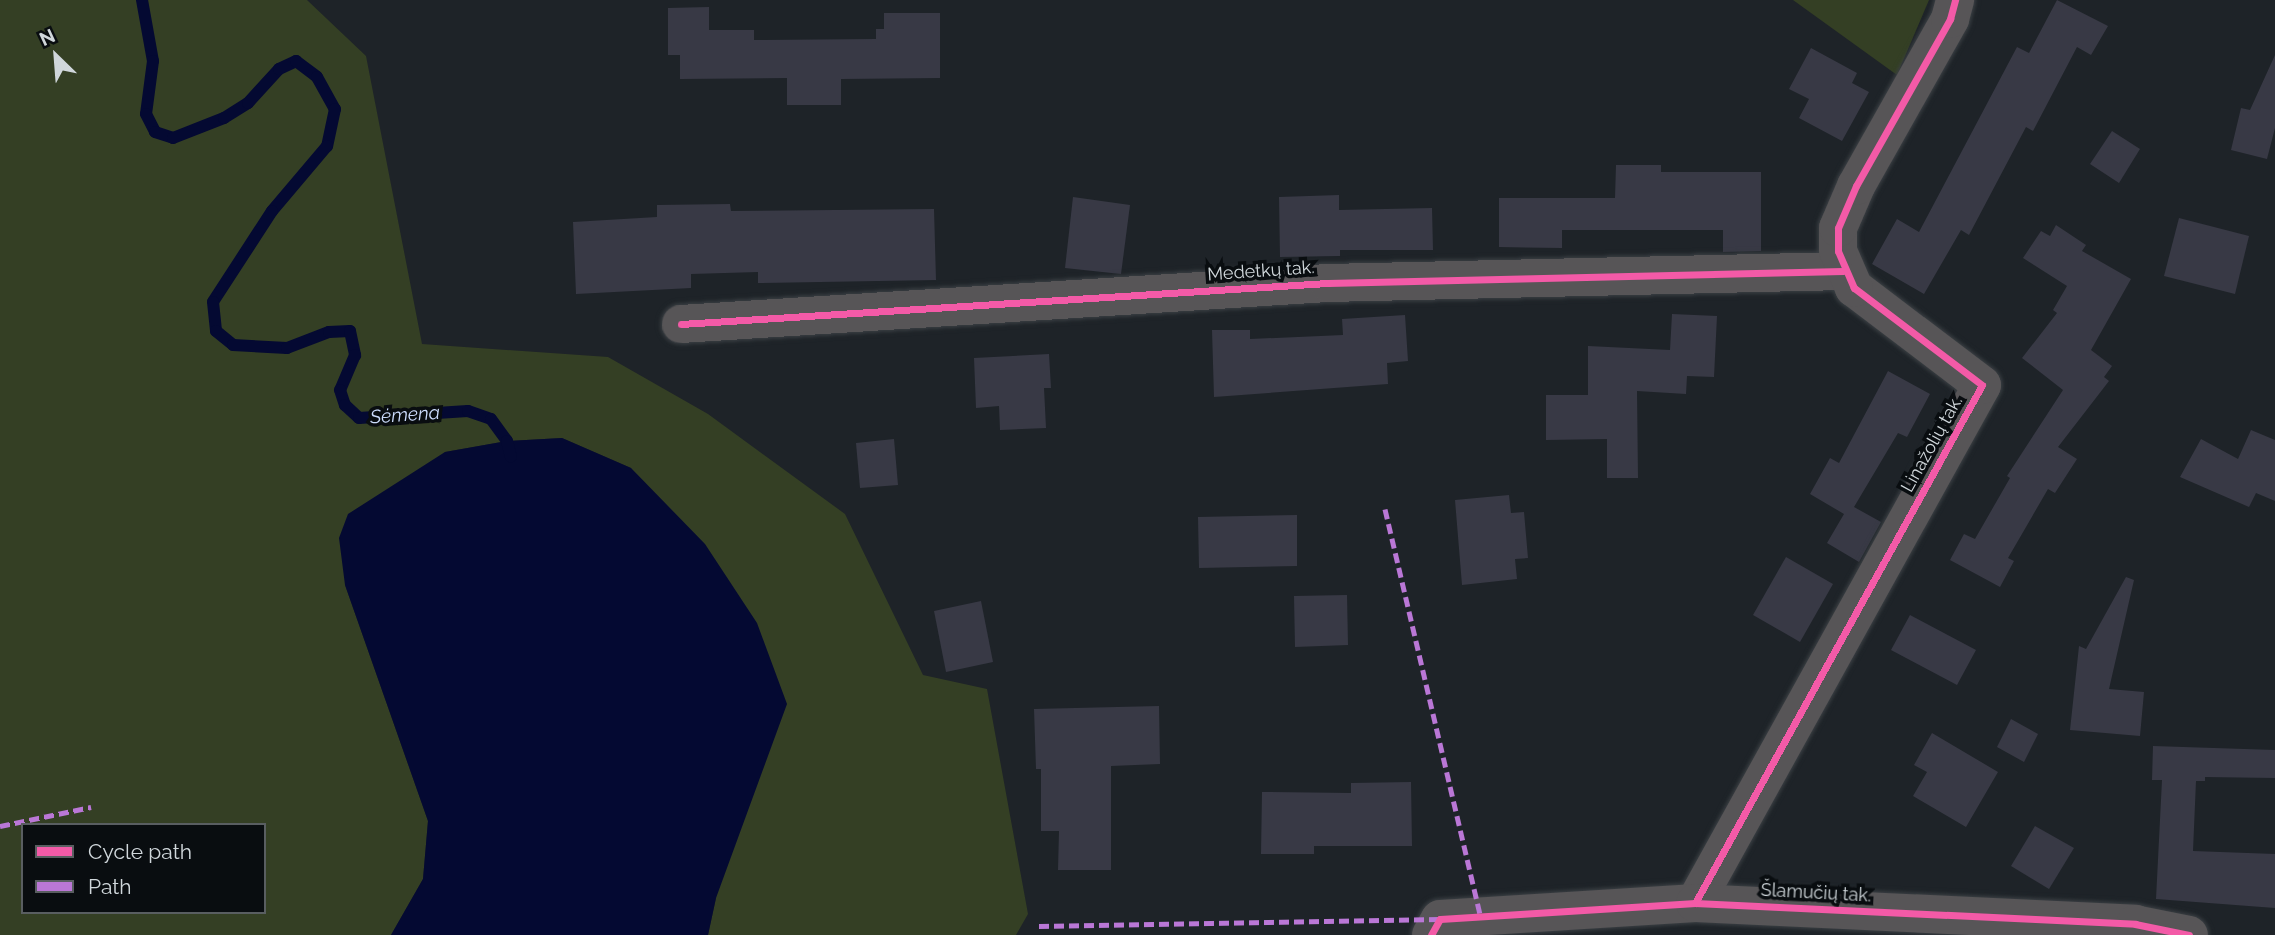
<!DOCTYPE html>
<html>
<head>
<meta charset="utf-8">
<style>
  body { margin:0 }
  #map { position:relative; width:2275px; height:935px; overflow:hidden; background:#1e2328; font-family:Raleway,sans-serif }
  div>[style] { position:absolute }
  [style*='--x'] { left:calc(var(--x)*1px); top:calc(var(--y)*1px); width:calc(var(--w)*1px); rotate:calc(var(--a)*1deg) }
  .green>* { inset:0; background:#343f24 }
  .water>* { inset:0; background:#040932 }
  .stream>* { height:12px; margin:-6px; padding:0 6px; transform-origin:6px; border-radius:6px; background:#040932 }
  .building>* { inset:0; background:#383945 }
  .roads { filter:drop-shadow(0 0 2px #3b4044) drop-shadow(0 0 2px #3b4044) }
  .minor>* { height:38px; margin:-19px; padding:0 19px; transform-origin:19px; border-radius:19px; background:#575557 }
  .quiet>* { height:5px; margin-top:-2.5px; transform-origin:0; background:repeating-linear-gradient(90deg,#ba77d6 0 10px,transparent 0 15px) }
  .cycleway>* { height:7px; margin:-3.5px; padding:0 3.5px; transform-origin:3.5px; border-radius:3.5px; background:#f35aa7 }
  span { translate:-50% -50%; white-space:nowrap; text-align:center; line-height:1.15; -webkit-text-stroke:7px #090d10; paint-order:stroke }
  .street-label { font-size:18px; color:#d0d7db }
  .water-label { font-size:19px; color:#ccdcfc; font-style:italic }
  .legend { position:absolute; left:21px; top:823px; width:245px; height:91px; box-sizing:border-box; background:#090d10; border:2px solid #595e61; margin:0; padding:9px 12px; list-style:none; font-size:21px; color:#d0d7db }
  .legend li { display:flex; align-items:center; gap:14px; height:35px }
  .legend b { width:35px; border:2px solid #595e61 }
  .north { position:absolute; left:21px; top:21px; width:70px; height:70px; -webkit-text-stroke:5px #090d10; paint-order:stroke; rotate:335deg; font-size:19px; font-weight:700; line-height:28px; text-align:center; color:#d0d7db }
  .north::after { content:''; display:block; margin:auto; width:24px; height:32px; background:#d0d7db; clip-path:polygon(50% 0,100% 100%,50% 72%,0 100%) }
</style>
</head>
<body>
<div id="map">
  <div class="green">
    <i style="clip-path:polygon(evenodd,0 0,307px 0,366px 56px,422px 344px,608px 357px,708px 414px,845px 514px,923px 675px,987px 689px,1028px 914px,1016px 935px,708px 935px,716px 898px,631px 468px,562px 438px,507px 441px,445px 452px,345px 585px,428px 821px,423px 879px,391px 935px,0 935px,0 0,23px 825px,264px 825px,264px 912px,23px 912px,23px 825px)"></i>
    <i style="clip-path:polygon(1793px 0,1929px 0,1897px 75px)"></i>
  </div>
  <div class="water">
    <i style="clip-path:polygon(562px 438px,631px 468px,705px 544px,757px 623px,787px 704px,716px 898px,708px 935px,391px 935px,423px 879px,428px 821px,345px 585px,339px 538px,348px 514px,445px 452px,507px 441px)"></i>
  </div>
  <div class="stream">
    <i style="--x:142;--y:0;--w:62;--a:79.8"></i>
    <i style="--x:153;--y:61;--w:53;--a:97.5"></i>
    <i style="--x:146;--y:114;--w:20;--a:63"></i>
    <i style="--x:155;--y:132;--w:19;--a:18"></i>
    <i style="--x:173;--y:138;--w:55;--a:-21.4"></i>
    <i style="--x:224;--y:118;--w:28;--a:-32"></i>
    <i style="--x:248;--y:103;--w:46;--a:-47.6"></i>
    <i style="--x:279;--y:69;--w:19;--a:-25"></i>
    <i style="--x:296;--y:61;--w:26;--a:37"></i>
    <i style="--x:317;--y:77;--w:37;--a:61"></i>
    <i style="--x:335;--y:109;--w:38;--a:102"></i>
    <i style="--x:327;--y:146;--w:85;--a:130.2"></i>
    <i style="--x:272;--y:211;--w:108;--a:123"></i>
    <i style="--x:213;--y:302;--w:29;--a:84"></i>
    <i style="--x:216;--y:331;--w:22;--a:39"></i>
    <i style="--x:233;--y:345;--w:54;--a:3.2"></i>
    <i style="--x:287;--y:348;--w:45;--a:-20.9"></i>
    <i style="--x:329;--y:332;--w:21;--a:-3"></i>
    <i style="--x:350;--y:331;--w:25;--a:78"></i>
    <i style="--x:355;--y:355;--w:38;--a:113"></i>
    <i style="--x:340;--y:390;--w:16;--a:72"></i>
    <i style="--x:345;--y:405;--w:19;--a:43"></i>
    <i style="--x:359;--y:418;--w:109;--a:-3.7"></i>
    <i style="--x:468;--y:411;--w:24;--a:19"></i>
    <i style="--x:491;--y:419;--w:27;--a:54"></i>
    <i style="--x:507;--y:441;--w:16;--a:76"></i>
  </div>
  <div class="building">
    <i style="clip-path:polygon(2057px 0,2108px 26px,2091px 55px,2077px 47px,2033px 131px,2026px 127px,1969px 235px,1961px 230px,1924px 294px,1872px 264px,1897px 219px,1919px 232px,2017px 47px,2029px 53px)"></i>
    <i style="clip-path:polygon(709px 7px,709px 30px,754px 30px,754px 40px,876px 39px,876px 29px,884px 29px,884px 13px,940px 13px,940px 78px,841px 79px,841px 105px,787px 105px,787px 78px,680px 79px,680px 55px,668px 55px,668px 8px)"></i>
    <i style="clip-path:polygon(1811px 48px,1857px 73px,1852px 83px,1869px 92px,1842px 141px,1799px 118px,1809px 99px,1789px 89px)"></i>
    <i style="clip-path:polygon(2275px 55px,2275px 128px,2267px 159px,2231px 150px,2241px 108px,2250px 110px)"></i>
    <i style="clip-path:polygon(2112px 131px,2140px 149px,2119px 183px,2090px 164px)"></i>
    <i style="clip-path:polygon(1616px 165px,1661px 165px,1661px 172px,1761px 172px,1761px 251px,1723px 252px,1723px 230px,1562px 230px,1562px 248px,1499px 247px,1499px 198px,1615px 198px)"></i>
    <i style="clip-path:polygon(1339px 195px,1339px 210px,1432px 208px,1433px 250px,1340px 250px,1340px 256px,1280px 257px,1279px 197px)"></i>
    <i style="clip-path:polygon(1073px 197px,1130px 205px,1121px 274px,1065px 268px)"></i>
    <i style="clip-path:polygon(730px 204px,731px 211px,934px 209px,936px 280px,758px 283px,758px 272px,691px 274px,691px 288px,576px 294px,573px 222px,657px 217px,657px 205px)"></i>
    <i style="clip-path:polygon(2179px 218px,2249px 236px,2235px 294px,2164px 276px)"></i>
    <i style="clip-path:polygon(2056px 225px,2086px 245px,2082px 251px,2131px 279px,2091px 350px,2112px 366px,2104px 377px,2109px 381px,2058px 447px,2077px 459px,2055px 493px,2048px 489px,2008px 558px,2014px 561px,2000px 587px,1950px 560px,1964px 534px,1975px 539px,2010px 478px,2007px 476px,2063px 390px,2022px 358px,2057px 313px,2053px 310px,2067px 286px,2023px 258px,2041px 231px,2050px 236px)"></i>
    <i style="clip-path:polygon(1672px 314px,1717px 316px,1714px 377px,1687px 376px,1686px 394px,1637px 391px,1638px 478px,1607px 478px,1607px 439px,1546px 440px,1546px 395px,1588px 395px,1588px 346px,1670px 350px)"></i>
    <i style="clip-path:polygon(1405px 315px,1408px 361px,1387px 363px,1388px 384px,1214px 397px,1212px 330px,1250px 330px,1250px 339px,1343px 335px,1342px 319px)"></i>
    <i style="clip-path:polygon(1049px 354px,1051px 388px,1044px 388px,1046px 428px,1000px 430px,999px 406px,976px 408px,974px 358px)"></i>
    <i style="clip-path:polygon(1888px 371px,1930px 394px,1907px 437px,1898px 433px,1854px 507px,1881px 522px,1859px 562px,1827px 543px,1844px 514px,1810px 494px,1830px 458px,1839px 463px)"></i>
    <i style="clip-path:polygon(2251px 430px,2275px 440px,2275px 501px,2256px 493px,2249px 507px,2180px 477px,2201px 439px,2238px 459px)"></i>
    <i style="clip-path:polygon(894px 439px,898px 485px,860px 488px,856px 443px)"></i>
    <i style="clip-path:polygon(1509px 495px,1511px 513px,1524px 512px,1528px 558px,1515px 559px,1517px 579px,1462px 585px,1455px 500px)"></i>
    <i style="clip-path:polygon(1297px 515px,1297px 566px,1199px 568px,1198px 517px)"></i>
    <i style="clip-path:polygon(1786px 557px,1833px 584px,1800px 642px,1753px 615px)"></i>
    <i style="clip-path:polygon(2126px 577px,2134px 580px,2109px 689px,2144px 692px,2140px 736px,2070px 730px,2079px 646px,2086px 649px)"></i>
    <i style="clip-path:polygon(1347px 595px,1348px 645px,1295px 647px,1294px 596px)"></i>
    <i style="clip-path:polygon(981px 601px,993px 662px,946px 672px,934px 611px)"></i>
    <i style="clip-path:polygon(1910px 615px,1976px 650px,1957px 685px,1891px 650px)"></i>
    <i style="clip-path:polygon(1159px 706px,1160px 764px,1111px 766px,1111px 870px,1058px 870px,1059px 831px,1041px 831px,1041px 769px,1036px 769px,1034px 709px)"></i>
    <i style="clip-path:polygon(2011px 719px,2038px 734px,2024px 762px,1997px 747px)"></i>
    <i style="clip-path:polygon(1932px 733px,1998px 772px,1966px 827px,1913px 796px,1927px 772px,1914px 765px)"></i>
    <i style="clip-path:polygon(2153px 746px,2275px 750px,2275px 778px,2205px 777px,2205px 781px,2196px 781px,2193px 851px,2275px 854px,2275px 908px,2156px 899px,2162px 780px,2152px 780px)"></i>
    <i style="clip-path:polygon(1411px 782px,1412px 846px,1314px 846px,1314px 854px,1261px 854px,1262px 792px,1351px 793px,1351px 783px)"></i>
    <i style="clip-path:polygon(2035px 826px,2074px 848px,2049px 889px,2011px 866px)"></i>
  </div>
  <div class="roads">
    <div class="minor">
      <i style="--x:681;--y:324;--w:648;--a:-3.63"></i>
      <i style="--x:1328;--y:283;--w:515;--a:-1.33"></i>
      <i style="--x:1695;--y:903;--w:592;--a:-61.01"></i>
      <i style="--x:1982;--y:385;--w:161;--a:-142.8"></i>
      <i style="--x:1854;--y:288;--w:40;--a:-113.4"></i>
      <i style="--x:1838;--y:251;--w:23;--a:-90"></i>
      <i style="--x:1838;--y:228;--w:46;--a:-66.8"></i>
      <i style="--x:1856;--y:186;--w:192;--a:-60.6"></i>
      <i style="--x:1950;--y:19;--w:20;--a:-75"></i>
      <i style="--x:1431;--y:935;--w:18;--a:-61"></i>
      <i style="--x:1440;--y:919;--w:256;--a:-3.6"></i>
      <i style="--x:1695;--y:903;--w:441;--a:2.7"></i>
      <i style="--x:2135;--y:924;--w:55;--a:11.5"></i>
    </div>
  </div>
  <div class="quiet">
    <i style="--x:1385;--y:509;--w:417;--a:76.8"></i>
    <i style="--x:0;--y:826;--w:93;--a:-11.8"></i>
    <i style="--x:1039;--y:926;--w:401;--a:-1"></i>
  </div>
  <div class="cycleway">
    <i style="--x:681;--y:324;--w:648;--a:-3.63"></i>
    <i style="--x:1328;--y:283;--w:515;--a:-1.33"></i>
    <i style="--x:1695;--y:903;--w:592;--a:-61.01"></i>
    <i style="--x:1982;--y:385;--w:161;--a:-142.8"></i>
    <i style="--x:1854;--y:288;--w:40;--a:-113.4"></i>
    <i style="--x:1838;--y:251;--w:23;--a:-90"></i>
    <i style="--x:1838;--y:228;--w:46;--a:-66.8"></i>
    <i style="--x:1856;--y:186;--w:192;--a:-60.6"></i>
    <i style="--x:1950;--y:19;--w:20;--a:-75"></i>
    <i style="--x:1431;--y:935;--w:18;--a:-61"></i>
    <i style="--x:1440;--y:919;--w:256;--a:-3.6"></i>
    <i style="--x:1695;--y:903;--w:441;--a:2.7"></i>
    <i style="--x:2135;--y:924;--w:55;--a:11.5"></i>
  </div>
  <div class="street-label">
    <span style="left:1261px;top:271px;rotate:-4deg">Medetkų tak.</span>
    <span style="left:1932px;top:444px;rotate:-61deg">Linažolių tak.</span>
    <span style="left:1816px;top:893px;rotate:3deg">Šlamučių tak.</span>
  </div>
  <div class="water-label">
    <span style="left:405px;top:415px;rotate:-4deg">Sėmena</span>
  </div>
  <ul class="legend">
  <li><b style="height:9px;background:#f35aa7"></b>Cycle path</li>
  <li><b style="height:9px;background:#ba77d6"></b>Path</li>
  </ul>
  <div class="north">N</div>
</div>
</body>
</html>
